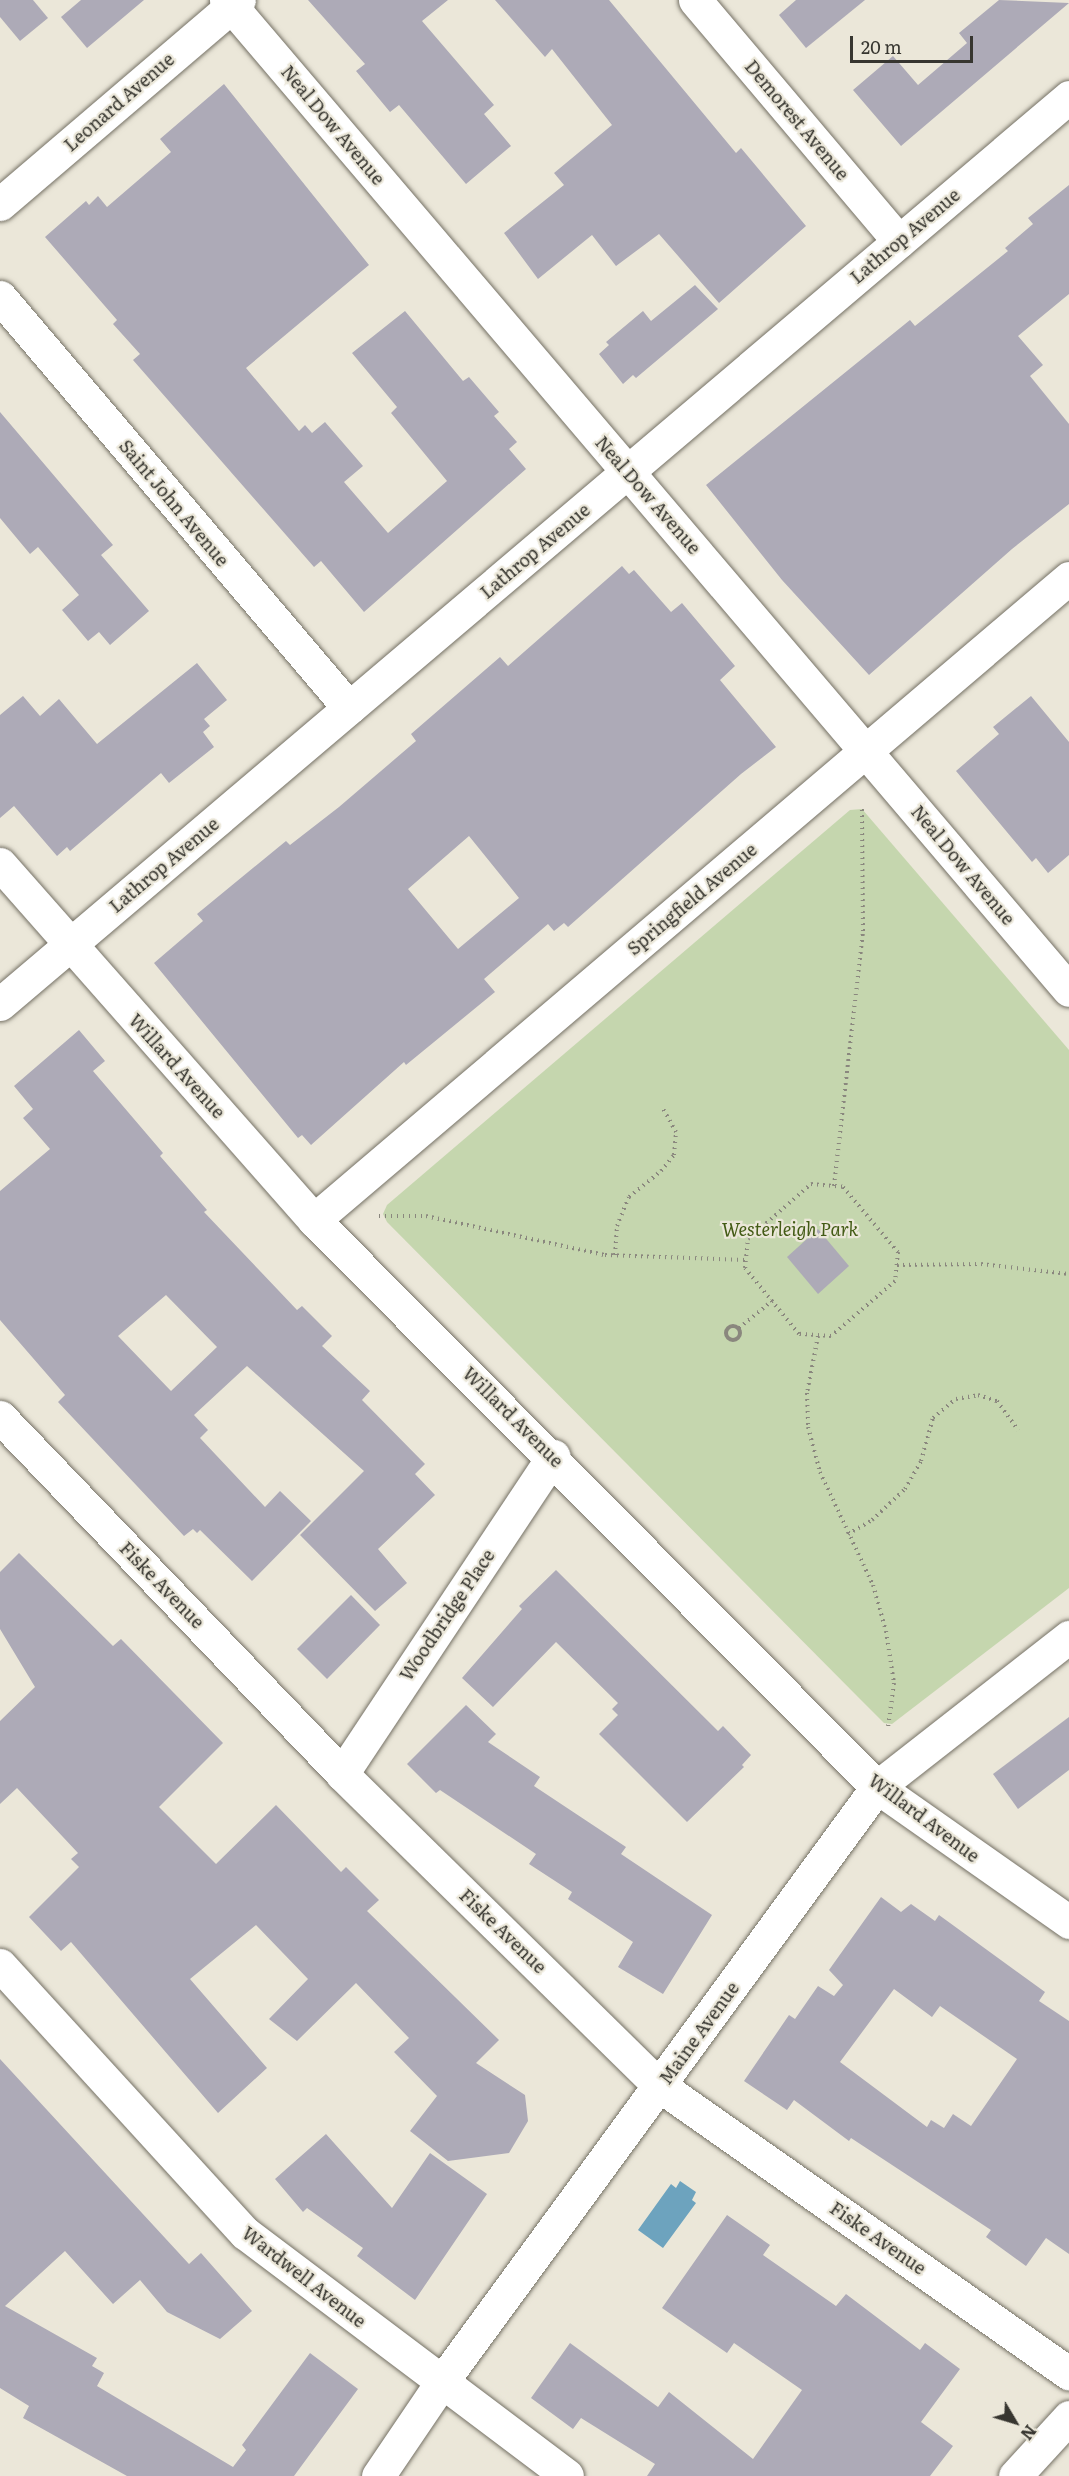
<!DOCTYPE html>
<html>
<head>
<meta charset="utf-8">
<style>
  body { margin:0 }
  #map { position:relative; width:1069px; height:2476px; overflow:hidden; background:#ebe7d9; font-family:Literata,serif }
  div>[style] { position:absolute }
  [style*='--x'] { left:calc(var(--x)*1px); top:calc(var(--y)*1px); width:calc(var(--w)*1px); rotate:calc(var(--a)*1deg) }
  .green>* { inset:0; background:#c5d6ae }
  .water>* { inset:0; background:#6da3be }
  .building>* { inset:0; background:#adaab7 }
  .path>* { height:4px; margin-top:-2px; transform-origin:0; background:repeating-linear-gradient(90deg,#8a877e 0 1.5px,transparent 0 6px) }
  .path>.ring { margin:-2px; padding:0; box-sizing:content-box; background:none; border:4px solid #8a877e; border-radius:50% }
  .roads { filter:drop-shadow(0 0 2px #757165) drop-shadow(0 0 2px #757165) }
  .minor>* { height:33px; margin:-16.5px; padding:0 16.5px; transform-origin:16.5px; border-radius:16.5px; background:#fff }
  span { translate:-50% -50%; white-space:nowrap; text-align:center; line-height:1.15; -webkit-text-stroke:4.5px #ebe7d9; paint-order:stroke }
  .street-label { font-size:18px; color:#373630 }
  .park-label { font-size:18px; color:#435b15; font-style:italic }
  .north { position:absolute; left:985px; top:2392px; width:60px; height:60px; -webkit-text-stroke:4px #ebe7d9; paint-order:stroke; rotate:128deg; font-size:16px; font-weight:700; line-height:24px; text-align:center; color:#373630 }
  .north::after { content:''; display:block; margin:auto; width:21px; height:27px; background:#373630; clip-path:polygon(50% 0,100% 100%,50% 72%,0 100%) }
  .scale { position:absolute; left:850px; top:36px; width:123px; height:27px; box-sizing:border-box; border:3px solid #373630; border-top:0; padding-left:8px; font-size:18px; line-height:21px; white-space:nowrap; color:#373630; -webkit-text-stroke:4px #ebe7d9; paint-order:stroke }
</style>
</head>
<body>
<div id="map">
  <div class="green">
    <i style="clip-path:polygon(862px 809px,1069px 1050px,1069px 1588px,892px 1724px,884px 1723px,861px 1700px,387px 1222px,383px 1214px,387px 1205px,850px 810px)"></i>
  </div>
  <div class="water">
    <i style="clip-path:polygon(680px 2181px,696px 2192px,692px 2200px,696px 2203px,663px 2248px,638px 2230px,671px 2184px,676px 2188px)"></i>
  </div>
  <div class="building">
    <i style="clip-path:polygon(0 0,33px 0,48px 18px,20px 41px,0 17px)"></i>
    <i style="clip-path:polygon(81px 0,144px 0,87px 48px,61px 17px)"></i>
    <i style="clip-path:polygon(308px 0,448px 0,422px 21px,494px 105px,484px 114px,511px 146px,466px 184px,399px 105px,390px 112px,356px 71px,365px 64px)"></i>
    <i style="clip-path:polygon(495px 0,609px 0,736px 153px,741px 148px,806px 226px,719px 303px,659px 234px,616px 266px,592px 235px,538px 279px,504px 233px,564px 185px,554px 173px,612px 125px,552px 49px,545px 57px)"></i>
    <i style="clip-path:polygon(796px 0,865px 0,806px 48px,779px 15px)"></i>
    <i style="clip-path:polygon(999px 0,1069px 3px,901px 146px,853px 90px,893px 56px,918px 85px,967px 43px,959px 33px)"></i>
    <i style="clip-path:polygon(224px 84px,369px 265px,246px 368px,299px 431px,305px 425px,312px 433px,325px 422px,363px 466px,344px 482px,388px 533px,447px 481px,391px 413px,397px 407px,352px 353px,405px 311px,463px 381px,469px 377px,499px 412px,494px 416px,517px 442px,509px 449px,526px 469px,364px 612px,321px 561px,314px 567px,133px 360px,140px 354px,113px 324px,117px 320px,45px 237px,86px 201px,89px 205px,98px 196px,107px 207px,171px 152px,160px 139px)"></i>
    <i style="clip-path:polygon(1069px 185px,1069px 294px,1018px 336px,1043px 365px,1030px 376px,1069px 424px,1069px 504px,1012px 549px,869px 675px,782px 580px,706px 485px,910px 320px,915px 326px,1008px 251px,1005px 248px,1033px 224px,1028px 218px)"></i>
    <i style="clip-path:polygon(695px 285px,718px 309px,636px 378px,633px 375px,623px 384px,599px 354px,609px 345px,606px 342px,643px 311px,651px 321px)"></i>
    <i style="clip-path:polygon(0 412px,113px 545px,101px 555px,149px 611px,110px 645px,99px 632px,88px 641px,62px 610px,79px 595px,38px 547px,30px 554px,0 518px)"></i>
    <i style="clip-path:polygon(evenodd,622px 566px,629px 574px,634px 570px,671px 612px,682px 603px,735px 666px,720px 680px,776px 747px,741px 774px,568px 927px,564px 923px,554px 931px,548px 924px,484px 979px,495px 992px,406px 1065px,404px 1062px,311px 1145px,302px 1135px,298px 1138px,154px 963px,203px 921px,197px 914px,286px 841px,290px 845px,339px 807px,416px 741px,411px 734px,500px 657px,508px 666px,622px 566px,469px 836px,519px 898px,458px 949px,408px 889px,469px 836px)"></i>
    <i style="clip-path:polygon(197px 663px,227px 700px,204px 719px,210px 726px,203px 732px,214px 747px,169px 783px,161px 773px,70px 851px,67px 847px,57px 856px,14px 806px,0 818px,0 715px,23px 696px,40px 716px,59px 699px,97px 744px)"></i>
    <i style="clip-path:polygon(1031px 696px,1069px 742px,1069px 855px,1048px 873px,1036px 858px,1032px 862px,956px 771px,999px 734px,993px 727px)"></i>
    <i style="clip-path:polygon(evenodd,79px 1030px,105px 1061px,93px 1071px,163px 1153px,160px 1156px,207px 1210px,204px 1212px,297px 1310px,302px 1306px,332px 1336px,322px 1346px,370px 1391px,362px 1400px,425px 1464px,415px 1474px,435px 1495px,378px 1549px,407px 1583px,375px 1611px,300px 1535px,364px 1471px,247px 1366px,194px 1415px,208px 1430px,200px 1438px,265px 1507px,280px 1491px,311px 1521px,252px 1581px,200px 1530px,197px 1533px,193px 1529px,184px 1536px,58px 1402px,65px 1395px,0 1320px,0 1191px,50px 1149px,23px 1118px,33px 1109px,14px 1086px,79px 1030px,166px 1295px,217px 1347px,171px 1391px,118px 1336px,166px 1295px)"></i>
    <i style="clip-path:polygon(818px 1229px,849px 1266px,818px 1294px,787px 1257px)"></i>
    <i style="clip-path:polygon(19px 1553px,113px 1646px,121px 1639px,223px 1743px,159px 1807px,216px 1864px,276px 1805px,341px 1872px,346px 1867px,379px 1900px,367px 1911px,499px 2040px,476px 2063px,525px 2095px,528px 2121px,509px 2153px,448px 2161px,410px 2131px,437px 2096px,394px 2052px,409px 2038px,356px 1983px,297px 2041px,269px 2019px,308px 1979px,256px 1925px,190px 1979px,267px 2068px,218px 2113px,71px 1942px,61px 1951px,29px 1917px,79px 1867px,71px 1859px,78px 1853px,17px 1788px,0 1804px,0 1721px,35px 1687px,0 1629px,0 1572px)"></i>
    <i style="clip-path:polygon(556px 1570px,718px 1731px,723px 1726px,751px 1755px,742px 1765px,744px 1767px,687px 1822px,599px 1734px,618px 1715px,612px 1709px,618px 1703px,556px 1642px,493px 1707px,462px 1678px,522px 1609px,519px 1606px)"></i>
    <i style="clip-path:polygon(351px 1595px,380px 1625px,327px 1679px,297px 1649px)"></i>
    <i style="clip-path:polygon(466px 1705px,496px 1734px,488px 1742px,540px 1777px,534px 1786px,626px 1847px,621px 1854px,712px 1915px,663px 1994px,618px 1967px,633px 1942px,568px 1899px,572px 1892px,529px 1864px,536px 1854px,440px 1790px,436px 1793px,407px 1764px)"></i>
    <i style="clip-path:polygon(1069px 1717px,1069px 1770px,1018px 1809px,993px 1774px)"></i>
    <i style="clip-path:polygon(evenodd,881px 1897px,901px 1912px,911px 1904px,935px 1921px,939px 1915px,1045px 1992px,1039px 2001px,1069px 2021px,1069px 2254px,1046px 2238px,1026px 2266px,986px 2237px,991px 2230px,851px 2138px,849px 2141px,794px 2100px,787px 2110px,744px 2081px,789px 2015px,795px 2019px,818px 1986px,834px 1996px,843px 1985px,829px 1970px,881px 1897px,894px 1989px,932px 2017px,940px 2006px,1017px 2059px,971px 2126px,953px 2114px,944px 2128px,931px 2120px,927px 2127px,840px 2062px,894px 1989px)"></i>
    <i style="clip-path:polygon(0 2059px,189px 2264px,201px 2253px,252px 2311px,220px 2339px,167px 2312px,140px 2280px,113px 2304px,65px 2251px,5px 2306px,97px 2358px,92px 2366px,104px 2373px,97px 2386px,233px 2467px,246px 2450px,242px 2445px,310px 2353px,358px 2389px,294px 2476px,127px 2476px,23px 2418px,29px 2406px,0 2388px)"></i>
    <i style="clip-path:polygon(326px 2134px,392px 2208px,430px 2153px,487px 2194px,415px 2300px,357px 2256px,363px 2248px,307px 2208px,303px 2212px,275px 2179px)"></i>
    <i style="clip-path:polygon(727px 2215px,770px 2245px,763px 2255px,836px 2306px,846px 2294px,920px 2350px,925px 2343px,960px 2369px,921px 2422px,953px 2446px,930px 2476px,647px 2476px,655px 2464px,581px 2418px,573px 2429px,531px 2398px,570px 2343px,658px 2407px,669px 2392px,753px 2459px,802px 2390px,734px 2343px,727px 2353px,662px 2308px)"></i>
  </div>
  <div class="path">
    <i style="--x:811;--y:1184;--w:32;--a:5"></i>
    <i style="--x:843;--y:1187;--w:85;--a:49.8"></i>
    <i style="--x:898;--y:1252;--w:29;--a:96"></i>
    <i style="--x:895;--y:1281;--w:84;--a:139.3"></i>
    <i style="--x:831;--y:1336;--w:32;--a:-176"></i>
    <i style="--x:799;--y:1334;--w:85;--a:-129.3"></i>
    <i style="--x:745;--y:1268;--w:29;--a:-84"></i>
    <i style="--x:748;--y:1239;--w:84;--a:-41.1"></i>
    <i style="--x:834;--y:1186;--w:257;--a:-83.5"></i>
    <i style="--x:863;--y:931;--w:124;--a:-90.5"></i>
    <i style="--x:379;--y:1216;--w:47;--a:0"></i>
    <i style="--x:426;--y:1216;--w:183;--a:12.3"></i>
    <i style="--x:605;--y:1255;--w:140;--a:2"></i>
    <i style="--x:615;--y:1255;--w:29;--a:-86"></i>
    <i style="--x:617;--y:1226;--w:31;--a:-68"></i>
    <i style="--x:629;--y:1197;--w:41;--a:-39.1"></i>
    <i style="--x:661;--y:1171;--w:21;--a:-51"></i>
    <i style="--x:674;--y:1155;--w:23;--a:-85"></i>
    <i style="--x:676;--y:1132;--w:29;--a:-119"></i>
    <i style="--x:897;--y:1265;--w:84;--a:-0.7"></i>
    <i style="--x:981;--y:1264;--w:89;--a:6.5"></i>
    <i class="ring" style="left:726px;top:1326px;width:10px;height:10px"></i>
    <i style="--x:739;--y:1328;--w:43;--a:-39.3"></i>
    <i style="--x:818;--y:1336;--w:58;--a:100.9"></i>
    <i style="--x:807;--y:1393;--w:34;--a:88"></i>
    <i style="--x:808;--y:1427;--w:47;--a:75.1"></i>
    <i style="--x:820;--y:1472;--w:125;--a:64.9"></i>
    <i style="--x:873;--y:1585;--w:48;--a:74.2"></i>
    <i style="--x:886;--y:1631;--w:53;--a:81.3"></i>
    <i style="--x:894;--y:1683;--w:45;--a:97.6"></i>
    <i style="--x:848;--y:1534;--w:28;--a:-30"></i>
    <i style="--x:872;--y:1520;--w:45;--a:-43.2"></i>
    <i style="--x:905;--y:1489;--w:32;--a:-60"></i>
    <i style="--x:921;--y:1461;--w:45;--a:-74.4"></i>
    <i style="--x:933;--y:1418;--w:30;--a:-40"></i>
    <i style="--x:956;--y:1399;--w:22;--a:-10"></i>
    <i style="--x:978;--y:1395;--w:20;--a:18"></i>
    <i style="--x:997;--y:1401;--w:36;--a:54"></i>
  </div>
  <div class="roads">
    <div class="minor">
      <i style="--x:226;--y:0;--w:1300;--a:49.59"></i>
      <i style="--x:695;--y:0;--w:316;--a:49.8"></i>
      <i style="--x:0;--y:204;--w:314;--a:-40.5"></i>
      <i style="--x:0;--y:297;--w:539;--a:49.66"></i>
      <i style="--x:0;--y:864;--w:475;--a:48.6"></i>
      <i style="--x:314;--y:1220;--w:799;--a:45.2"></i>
      <i style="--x:877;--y:1787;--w:235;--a:35.1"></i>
      <i style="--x:0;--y:1004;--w:1402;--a:-40.31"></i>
      <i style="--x:314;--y:1220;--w:991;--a:-40.38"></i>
      <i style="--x:0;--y:1417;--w:494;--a:46.2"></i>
      <i style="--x:342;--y:1774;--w:445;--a:44.5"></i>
      <i style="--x:660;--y:2086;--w:500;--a:35.1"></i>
      <i style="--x:342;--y:1774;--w:382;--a:-56.4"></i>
      <i style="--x:0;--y:1965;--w:363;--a:47.6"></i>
      <i style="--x:245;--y:2233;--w:403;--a:37"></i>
      <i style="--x:378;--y:2476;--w:112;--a:-55.9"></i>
      <i style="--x:441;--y:2383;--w:738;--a:-53.81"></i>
      <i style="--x:877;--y:1787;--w:244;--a:-38"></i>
      <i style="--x:1015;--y:2476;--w:80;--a:-47.5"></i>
    </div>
  </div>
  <div class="street-label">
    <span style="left:119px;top:102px;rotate:-41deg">Leonard Avenue</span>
    <span style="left:797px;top:120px;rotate:50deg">Demorest Avenue</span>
    <span style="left:333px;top:125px;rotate:50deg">Neal Dow Avenue</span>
    <span style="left:905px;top:236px;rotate:-40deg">Lathrop Avenue</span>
    <span style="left:648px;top:495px;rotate:49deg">Neal Dow Avenue</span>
    <span style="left:174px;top:503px;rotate:50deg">Saint John Avenue</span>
    <span style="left:535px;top:551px;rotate:-40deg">Lathrop Avenue</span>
    <span style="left:164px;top:865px;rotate:-40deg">Lathrop Avenue</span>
    <span style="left:963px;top:865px;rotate:50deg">Neal Dow Avenue</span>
    <span style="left:692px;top:899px;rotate:-40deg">Springfield Avenue</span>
    <span style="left:177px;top:1066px;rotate:48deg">Willard Avenue</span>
    <span style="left:513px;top:1417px;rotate:45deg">Willard Avenue</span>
    <span style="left:162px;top:1585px;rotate:46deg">Fiske Avenue</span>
    <span style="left:447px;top:1615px;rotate:-56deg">Woodbridge Place</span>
    <span style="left:924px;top:1818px;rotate:37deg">Willard Avenue</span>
    <span style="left:503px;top:1931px;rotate:44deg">Fiske Avenue</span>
    <span style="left:699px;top:2033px;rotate:-54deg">Maine Avenue</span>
    <span style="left:878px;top:2238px;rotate:35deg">Fiske Avenue</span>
    <span style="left:304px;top:2277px;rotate:38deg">Wardwell Avenue</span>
  </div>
  <div class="park-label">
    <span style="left:790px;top:1229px">Westerleigh Park</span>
  </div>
  <div class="north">N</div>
  <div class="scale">20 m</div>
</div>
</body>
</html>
